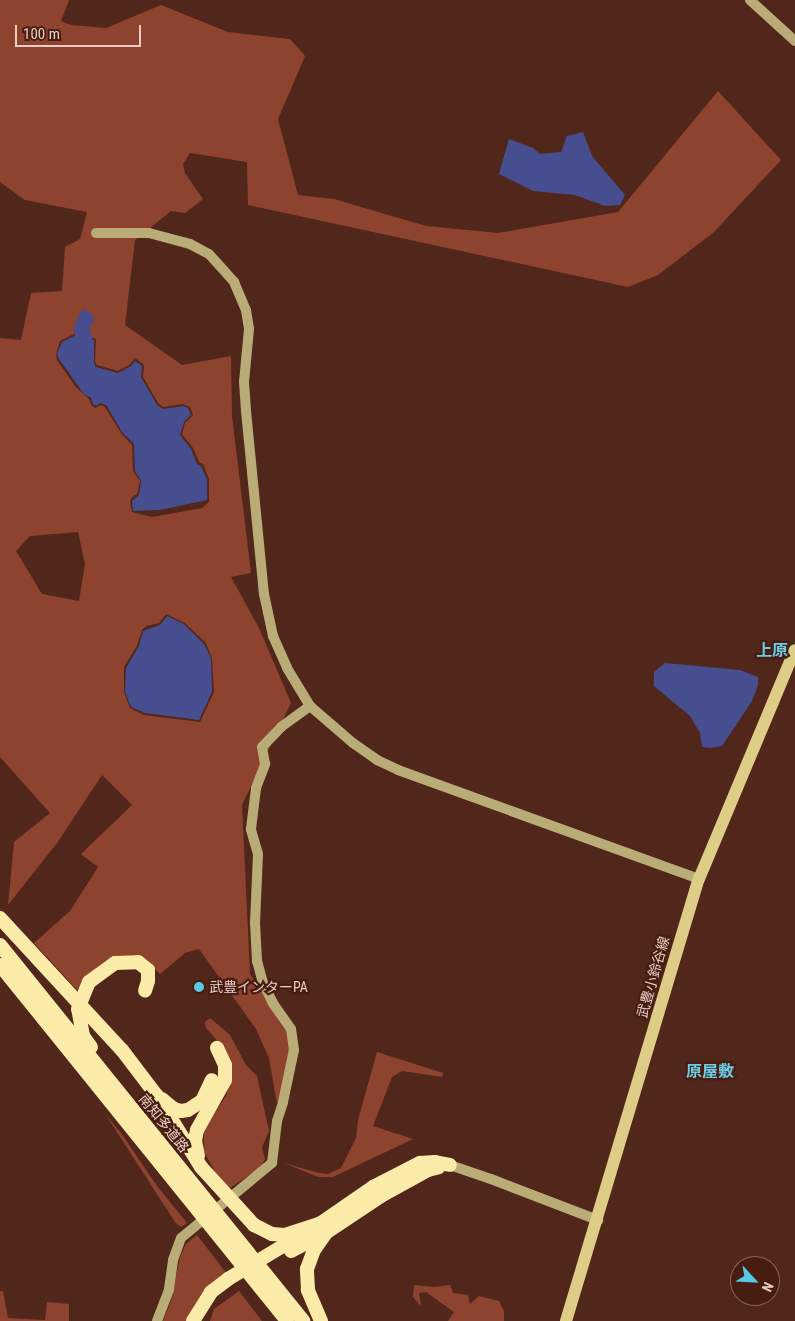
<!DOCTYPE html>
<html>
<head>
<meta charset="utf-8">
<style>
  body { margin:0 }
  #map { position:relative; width:795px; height:1321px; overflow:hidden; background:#52271b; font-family:"Roboto Condensed","Noto Sans JP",sans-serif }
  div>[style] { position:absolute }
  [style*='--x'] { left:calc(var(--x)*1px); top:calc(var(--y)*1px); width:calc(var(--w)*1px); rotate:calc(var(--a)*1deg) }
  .forest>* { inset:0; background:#8e432f }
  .water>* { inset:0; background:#464e90 }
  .river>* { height:15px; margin:-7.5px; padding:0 7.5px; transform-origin:7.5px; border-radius:7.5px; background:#464e90 }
  .secondary>* { height:10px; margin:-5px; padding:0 5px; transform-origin:5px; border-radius:5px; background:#b9ac77 }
  .primary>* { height:12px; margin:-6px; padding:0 6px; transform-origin:6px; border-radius:6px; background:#decd87 }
  .highway>* { height:14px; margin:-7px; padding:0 7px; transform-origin:7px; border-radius:7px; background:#fbeba9 }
  .dots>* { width:14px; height:14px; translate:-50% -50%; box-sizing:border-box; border:2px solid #471d12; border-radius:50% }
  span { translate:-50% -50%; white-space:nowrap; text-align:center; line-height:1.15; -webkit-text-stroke:4.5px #471d12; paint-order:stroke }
  .street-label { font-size:14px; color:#eacec6 }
  .poi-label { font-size:14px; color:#eacec6 }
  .left { translate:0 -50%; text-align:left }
  .quarter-label { font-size:16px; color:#6acee7; font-weight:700 }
  .north { position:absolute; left:730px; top:1256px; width:50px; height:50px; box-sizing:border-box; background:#471d12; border:1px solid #88645a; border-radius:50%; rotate:115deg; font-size:14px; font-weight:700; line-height:20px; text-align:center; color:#eacec6 }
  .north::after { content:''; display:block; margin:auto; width:18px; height:22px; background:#58c9e3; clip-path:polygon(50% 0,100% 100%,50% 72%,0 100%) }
  .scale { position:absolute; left:15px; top:25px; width:126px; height:22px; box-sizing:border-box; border:2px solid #eacec6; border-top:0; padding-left:6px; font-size:15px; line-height:18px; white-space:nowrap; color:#eacec6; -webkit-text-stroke:4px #471d12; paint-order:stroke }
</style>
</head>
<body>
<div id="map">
  <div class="forest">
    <i style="clip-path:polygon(evenodd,0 0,69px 0,61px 21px,71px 25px,106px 28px,161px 5px,228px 32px,290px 39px,305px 56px,278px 119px,298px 195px,334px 199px,426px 226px,498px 233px,618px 212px,718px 91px,781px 160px,714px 232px,658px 275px,628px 287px,248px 205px,247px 162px,190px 153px,183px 164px,185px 173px,203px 199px,185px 213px,171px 211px,135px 240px,125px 325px,182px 365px,231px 356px,232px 416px,251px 573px,231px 577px,259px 628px,291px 703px,242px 805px,250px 974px,286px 1029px,292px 1051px,277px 1104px,269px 1058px,256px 1029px,199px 949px,185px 953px,160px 974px,145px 960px,94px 971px,77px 990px,34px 943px,70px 911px,98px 867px,81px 854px,132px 805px,102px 775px,57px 843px,8px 905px,14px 842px,50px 813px,0 757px,0 338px,21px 340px,31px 293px,62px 291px,65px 247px,80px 239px,87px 212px,25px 200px,0 182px,0 0,78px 332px,96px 339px,95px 362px,97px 365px,118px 371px,129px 365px,135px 358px,144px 365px,143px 377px,158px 403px,163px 407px,183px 404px,190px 407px,193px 415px,185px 423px,182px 434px,193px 448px,199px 462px,203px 464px,209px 479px,209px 502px,202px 508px,152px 517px,132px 512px,130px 501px,133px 496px,137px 494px,140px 481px,133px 471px,132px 445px,121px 433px,105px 407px,101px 405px,95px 408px,92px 406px,89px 399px,75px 386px,57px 360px,56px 354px,60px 341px,78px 332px,0 0,78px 532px,85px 564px,79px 601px,42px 594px,16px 551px,30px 536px,78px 532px,0 0,166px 614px,185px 623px,206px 643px,212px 658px,214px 692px,200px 722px,144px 715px,130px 708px,124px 692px,124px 667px,137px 646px,142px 630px,146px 626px,159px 623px,166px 614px)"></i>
    <i style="clip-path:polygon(210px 1018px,230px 1035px,246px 1065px,257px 1076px,269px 1131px,262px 1147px,265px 1159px,260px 1168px,230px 1188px,222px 1184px,204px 1152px,204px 1129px,226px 1096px,232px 1072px,225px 1049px,206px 1028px,205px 1022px)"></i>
    <i style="clip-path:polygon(377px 1052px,443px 1073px,442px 1077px,402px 1071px,392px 1077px,373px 1126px,413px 1139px,333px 1177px,318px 1177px,284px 1163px,319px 1173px,328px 1174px,341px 1168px,356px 1138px,358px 1120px)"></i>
    <i style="clip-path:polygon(106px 1115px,121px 1133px,157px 1186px,187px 1223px,181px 1227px,175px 1222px)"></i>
    <i style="clip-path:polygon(197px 1235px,227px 1274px,195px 1304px,188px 1321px,163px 1321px,171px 1301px,180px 1257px,186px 1244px)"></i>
    <i style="clip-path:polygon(414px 1285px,434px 1287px,450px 1285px,453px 1293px,468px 1295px,470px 1304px,479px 1296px,499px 1301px,504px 1311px,504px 1321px,448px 1321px,454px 1312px,426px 1292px,419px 1293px,421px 1306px,413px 1297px)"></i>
    <i style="clip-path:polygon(0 1291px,3px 1291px,8px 1318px,45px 1320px,47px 1302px,69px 1304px,69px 1321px,0 1321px)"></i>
    <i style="clip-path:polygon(239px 1291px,262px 1321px,210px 1321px,214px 1309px)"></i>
  </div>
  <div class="water">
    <i style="clip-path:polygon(583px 132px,592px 156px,625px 195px,620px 205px,605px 206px,575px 195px,533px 191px,499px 174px,509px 139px,533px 148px,540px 154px,561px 152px,567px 136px)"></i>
    <i style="clip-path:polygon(83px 309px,92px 314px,94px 320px,92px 324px,77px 318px)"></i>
    <i style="clip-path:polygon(78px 334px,94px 340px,94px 363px,96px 367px,118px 373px,131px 366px,135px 361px,142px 366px,141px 377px,157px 405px,163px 409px,183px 406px,188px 408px,191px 415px,184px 422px,180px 435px,191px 449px,197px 464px,201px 466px,207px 479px,207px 500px,160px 510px,133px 511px,132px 501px,139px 495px,141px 481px,135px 471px,134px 444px,122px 432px,107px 406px,101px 403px,96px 406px,93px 404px,91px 398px,84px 394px,59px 359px,57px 354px,62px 342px)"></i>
    <i style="clip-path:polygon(167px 616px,184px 624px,204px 644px,211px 658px,212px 692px,199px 720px,145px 713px,131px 707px,125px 692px,126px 668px,139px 646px,143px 631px,160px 625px)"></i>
    <i style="clip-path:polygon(665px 663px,740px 670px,758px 677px,758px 685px,752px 701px,722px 746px,710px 748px,702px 747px,700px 733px,690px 716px,654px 686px,654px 672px)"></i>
  </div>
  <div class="river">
    <i style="--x:84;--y:321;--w:9;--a:111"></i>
    <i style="--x:81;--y:329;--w:9;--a:69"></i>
  </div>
  <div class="secondary">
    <i style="--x:750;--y:0;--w:61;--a:42.3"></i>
    <i style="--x:96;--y:233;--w:53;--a:0"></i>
    <i style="--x:149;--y:233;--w:42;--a:15"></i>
    <i style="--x:190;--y:244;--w:21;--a:28"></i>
    <i style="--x:209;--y:254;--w:38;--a:48"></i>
    <i style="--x:234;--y:282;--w:30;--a:67"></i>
    <i style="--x:246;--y:310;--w:19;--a:81"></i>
    <i style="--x:249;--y:329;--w:53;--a:95.4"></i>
    <i style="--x:244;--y:382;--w:29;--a:86"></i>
    <i style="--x:246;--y:411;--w:184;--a:84.4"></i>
    <i style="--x:264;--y:594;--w:43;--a:77.9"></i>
    <i style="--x:273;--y:636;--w:35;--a:66"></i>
    <i style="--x:287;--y:668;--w:44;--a:58.8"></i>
    <i style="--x:310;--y:706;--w:57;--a:40.7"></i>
    <i style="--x:353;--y:743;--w:29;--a:35"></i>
    <i style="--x:377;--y:760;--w:23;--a:25"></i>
    <i style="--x:398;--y:770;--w:320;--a:19.9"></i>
    <i style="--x:450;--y:1165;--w:43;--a:18.9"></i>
    <i style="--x:491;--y:1179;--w:115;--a:21"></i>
    <i style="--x:157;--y:1321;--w:34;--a:-69"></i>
    <i style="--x:169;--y:1289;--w:29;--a:-82"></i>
    <i style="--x:173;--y:1260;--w:23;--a:-70"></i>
    <i style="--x:181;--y:1238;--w:118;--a:-39.5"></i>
    <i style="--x:272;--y:1163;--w:42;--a:-83.2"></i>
    <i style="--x:277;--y:1121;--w:20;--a:-72"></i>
    <i style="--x:283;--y:1102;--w:53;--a:-78.1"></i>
    <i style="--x:294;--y:1050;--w:21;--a:-98"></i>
    <i style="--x:291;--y:1029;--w:32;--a:-125"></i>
    <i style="--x:273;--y:1003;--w:22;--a:-117"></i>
    <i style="--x:263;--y:983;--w:23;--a:-105"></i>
    <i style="--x:257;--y:961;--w:38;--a:-93"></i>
    <i style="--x:255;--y:923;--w:69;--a:-87.5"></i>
    <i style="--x:258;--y:854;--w:26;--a:-106"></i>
    <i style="--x:251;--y:829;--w:41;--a:-83"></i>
    <i style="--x:256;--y:788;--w:26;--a:-69"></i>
    <i style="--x:265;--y:764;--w:17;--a:-100"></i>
    <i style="--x:262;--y:747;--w:28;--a:-46"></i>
    <i style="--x:281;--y:727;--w:36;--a:-36"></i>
  </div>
  <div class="primary">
    <i style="--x:566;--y:1321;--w:462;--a:-73.3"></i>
    <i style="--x:699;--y:879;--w:248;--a:-67.3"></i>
  </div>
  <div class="highway">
    <i style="--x:0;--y:918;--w:180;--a:47.3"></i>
    <i style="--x:122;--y:1050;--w:58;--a:52.7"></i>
    <i style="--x:157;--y:1096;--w:84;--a:58.2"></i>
    <i style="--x:201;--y:1167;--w:79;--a:47.6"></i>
    <i style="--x:254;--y:1225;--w:20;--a:27"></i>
    <i style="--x:272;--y:1234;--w:13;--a:4"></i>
    <i style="--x:285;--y:1235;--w:38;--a:-18"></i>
    <i style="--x:0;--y:945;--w:483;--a:51.1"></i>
    <i style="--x:0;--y:965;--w:457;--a:51.1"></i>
    <i style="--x:91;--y:1047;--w:14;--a:-126"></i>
    <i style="--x:83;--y:1036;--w:27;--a:-100"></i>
    <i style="--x:78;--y:1009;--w:29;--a:-68"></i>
    <i style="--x:89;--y:982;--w:32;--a:-36"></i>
    <i style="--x:115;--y:963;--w:23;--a:-2"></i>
    <i style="--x:138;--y:962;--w:13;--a:39"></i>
    <i style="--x:148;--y:970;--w:11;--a:90"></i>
    <i style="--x:148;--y:981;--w:10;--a:107"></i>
    <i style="--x:162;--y:1099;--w:16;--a:40"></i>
    <i style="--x:174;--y:1109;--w:7;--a:16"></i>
    <i style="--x:181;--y:1111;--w:7;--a:-8"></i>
    <i style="--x:188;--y:1110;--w:17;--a:-33"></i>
    <i style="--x:202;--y:1101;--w:23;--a:-65"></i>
    <i style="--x:198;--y:1156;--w:15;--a:-101"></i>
    <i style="--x:195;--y:1141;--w:11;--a:-80"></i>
    <i style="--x:197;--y:1130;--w:57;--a:-60.8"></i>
    <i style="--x:225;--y:1080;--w:15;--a:-90"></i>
    <i style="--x:225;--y:1065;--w:19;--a:-115"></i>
    <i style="--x:291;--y:1251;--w:41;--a:-27.8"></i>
    <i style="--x:327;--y:1232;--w:65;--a:-33.7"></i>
    <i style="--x:381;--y:1196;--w:54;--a:-29"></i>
    <i style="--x:428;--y:1170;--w:11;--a:-15"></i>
    <i style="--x:193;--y:1321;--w:34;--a:-58"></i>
    <i style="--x:211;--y:1292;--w:21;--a:-37"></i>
    <i style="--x:228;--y:1279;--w:109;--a:-31.1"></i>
    <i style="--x:321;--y:1223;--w:63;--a:-34.7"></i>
    <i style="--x:373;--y:1187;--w:53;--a:-27.1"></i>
    <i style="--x:420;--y:1163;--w:15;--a:-4"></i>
    <i style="--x:435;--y:1162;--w:15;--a:11"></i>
    <i style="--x:321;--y:1321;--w:34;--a:-113"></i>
    <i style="--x:308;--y:1290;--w:21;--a:-93"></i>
    <i style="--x:307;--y:1269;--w:20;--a:-70"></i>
    <i style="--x:314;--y:1250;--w:19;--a:-55"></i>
  </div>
  <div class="dots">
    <i style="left:199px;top:987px;background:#58c9e3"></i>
  </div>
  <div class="street-label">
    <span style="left:653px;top:977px;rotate:-74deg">武豊小鈴谷線</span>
    <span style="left:164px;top:1123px;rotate:51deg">南知多道路</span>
  </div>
  <div class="poi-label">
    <span class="left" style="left:209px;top:987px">武豊インターPA</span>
  </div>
  <div class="quarter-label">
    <span style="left:772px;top:651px">上原</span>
    <span style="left:710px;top:1072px">原屋敷</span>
  </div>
  <div class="north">N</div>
  <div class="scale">100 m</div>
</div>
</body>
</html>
